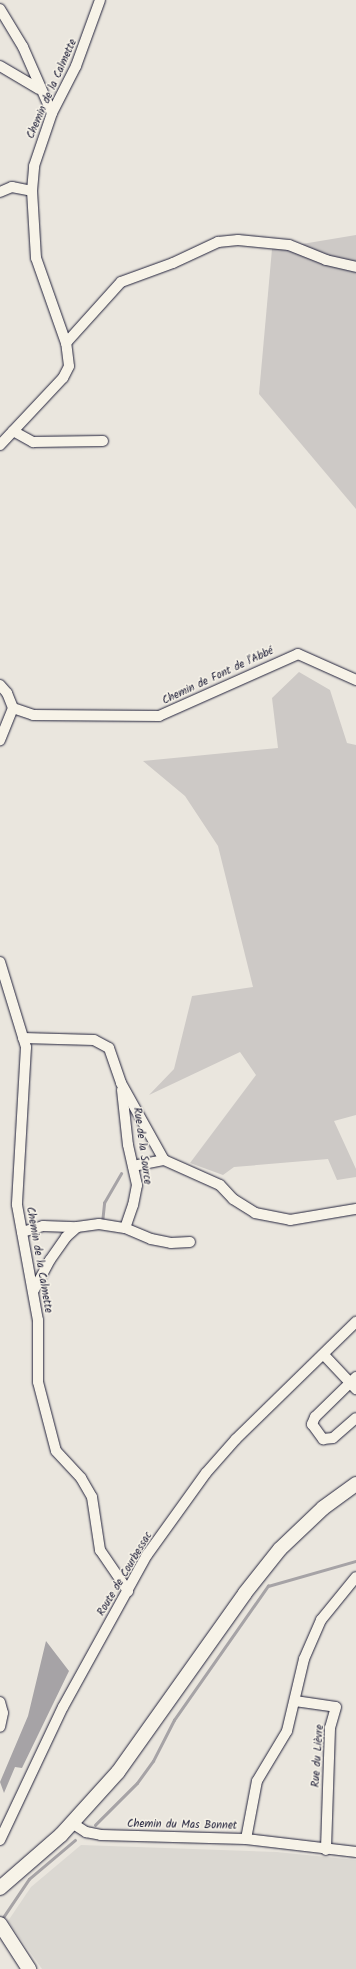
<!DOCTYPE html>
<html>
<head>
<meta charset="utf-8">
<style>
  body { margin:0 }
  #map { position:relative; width:356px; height:1969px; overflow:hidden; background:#eae6de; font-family:Kalam,sans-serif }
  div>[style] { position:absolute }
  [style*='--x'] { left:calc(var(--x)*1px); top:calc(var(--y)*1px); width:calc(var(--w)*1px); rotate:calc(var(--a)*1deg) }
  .built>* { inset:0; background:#dbd8d2 }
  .green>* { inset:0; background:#cdc9c6 }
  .water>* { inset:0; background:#a6a3a6 }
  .stream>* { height:2.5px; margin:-1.25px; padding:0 1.25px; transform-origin:1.25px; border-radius:1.25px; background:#a6a3a6 }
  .roads { filter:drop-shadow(0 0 1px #22223b) drop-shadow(0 0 1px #22223b) }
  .street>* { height:10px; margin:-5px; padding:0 5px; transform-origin:5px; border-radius:5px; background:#f7f3e8 }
  .secondary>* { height:14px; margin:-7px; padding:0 7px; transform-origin:7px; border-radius:7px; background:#f7f3e8 }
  span { translate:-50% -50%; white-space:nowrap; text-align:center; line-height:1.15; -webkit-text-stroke:3px #f7f3e8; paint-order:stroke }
  .street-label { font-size:11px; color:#22223b }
</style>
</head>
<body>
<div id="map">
  <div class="built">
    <i style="clip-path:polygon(81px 1845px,277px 1852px,356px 1860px,356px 1969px,42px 1969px,8px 1921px,31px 1887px)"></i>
  </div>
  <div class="green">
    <i style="clip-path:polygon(356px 235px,356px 509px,259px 394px,272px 249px)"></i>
    <i style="clip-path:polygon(299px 672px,330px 690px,347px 743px,356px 745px,356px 1115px,334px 1121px,356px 1169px,356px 1177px,337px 1180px,328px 1159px,234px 1167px,223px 1175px,190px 1163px,256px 1075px,240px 1052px,149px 1095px,174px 1069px,192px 996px,253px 987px,218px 846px,185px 796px,143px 761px,278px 748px,272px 698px)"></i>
  </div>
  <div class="water">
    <i style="clip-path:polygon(46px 1641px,69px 1671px,22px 1768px,15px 1767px,4px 1793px,0 1782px,28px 1716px)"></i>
  </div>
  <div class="stream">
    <i style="--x:102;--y:1223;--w:20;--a:-84"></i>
    <i style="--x:104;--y:1203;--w:34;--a:-60"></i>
    <i style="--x:95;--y:1825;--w:59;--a:-45"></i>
    <i style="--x:137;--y:1783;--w:27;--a:-54"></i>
    <i style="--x:153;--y:1761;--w:46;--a:-62.9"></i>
    <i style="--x:174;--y:1720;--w:164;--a:-55"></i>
    <i style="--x:268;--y:1586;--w:91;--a:-15.9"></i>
    <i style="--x:2;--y:1919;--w:48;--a:-56"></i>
    <i style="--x:29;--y:1879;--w:60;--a:-40.3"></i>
  </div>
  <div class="roads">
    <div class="street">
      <i style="--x:0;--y:9;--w:44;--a:58.8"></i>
      <i style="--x:23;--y:47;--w:72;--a:66.3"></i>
      <i style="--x:0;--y:66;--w:45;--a:30.5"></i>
      <i style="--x:0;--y:192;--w:13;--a:-23"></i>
      <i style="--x:12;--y:187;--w:20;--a:11"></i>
      <i style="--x:66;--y:343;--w:82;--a:-48"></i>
      <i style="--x:121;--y:282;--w:55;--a:-20.1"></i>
      <i style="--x:173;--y:263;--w:50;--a:-25"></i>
      <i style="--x:218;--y:242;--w:20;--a:-6"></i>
      <i style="--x:238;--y:240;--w:51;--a:5.6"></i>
      <i style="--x:289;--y:245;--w:40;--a:22"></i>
      <i style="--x:326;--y:260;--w:31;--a:13"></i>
      <i style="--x:13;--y:431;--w:23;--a:29"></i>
      <i style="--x:33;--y:442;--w:70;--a:-0.8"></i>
      <i style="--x:0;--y:445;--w:92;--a:-46.8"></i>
      <i style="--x:63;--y:378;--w:13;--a:-63"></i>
      <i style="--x:69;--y:366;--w:23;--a:-97"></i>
      <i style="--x:66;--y:343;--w:90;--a:-109.4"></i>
      <i style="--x:36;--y:258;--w:67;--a:-93.4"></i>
      <i style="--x:32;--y:191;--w:25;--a:-85"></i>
      <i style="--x:34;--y:166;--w:56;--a:-71.2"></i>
      <i style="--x:52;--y:113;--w:53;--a:-62.9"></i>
      <i style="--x:76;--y:66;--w:70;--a:-70"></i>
      <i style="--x:0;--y:685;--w:11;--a:49"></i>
      <i style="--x:7;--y:693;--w:16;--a:68"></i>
      <i style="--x:13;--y:708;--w:35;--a:112"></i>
      <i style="--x:13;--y:708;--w:21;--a:19"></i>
      <i style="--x:33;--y:715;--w:126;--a:0.5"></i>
      <i style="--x:159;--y:716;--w:152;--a:-24"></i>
      <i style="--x:298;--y:654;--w:64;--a:24.1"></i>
      <i style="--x:0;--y:962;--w:89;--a:73"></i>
      <i style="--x:26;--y:1047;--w:158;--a:93.3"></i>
      <i style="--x:17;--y:1205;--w:117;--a:79.7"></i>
      <i style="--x:38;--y:1320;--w:62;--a:90"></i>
      <i style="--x:38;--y:1382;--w:71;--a:75.4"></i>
      <i style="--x:56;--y:1451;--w:37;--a:47"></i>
      <i style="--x:81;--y:1478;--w:22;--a:60"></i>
      <i style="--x:92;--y:1497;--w:54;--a:81.4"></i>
      <i style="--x:100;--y:1550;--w:50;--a:55.7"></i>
      <i style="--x:23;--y:1038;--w:71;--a:1.6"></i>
      <i style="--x:94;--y:1040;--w:17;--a:28"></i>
      <i style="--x:109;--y:1048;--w:37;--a:71"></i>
      <i style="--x:121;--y:1083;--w:88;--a:60.8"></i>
      <i style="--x:164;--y:1160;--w:61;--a:24.1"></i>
      <i style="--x:220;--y:1185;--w:19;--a:47"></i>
      <i style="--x:233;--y:1199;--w:26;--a:32"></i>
      <i style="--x:255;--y:1213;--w:36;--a:11"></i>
      <i style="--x:290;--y:1220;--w:67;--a:-9.5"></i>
      <i style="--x:122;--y:1090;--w:55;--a:83.8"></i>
      <i style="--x:128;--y:1145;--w:41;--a:77.3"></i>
      <i style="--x:137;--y:1185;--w:20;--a:101"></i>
      <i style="--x:133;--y:1205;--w:24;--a:109"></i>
      <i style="--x:133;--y:1166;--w:32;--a:-11"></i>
      <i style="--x:22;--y:1232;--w:22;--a:-16"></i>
      <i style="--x:43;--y:1226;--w:34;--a:2"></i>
      <i style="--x:34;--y:1290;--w:34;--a:-62"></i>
      <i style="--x:50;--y:1260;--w:28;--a:-55"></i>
      <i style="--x:66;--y:1237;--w:15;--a:-42"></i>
      <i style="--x:77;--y:1227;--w:22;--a:-8"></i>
      <i style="--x:99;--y:1224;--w:26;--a:9"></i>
      <i style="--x:125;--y:1228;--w:28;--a:23"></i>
      <i style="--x:151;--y:1239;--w:20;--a:11"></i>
      <i style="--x:171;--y:1243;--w:19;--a:-3"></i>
      <i style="--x:324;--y:1355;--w:47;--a:46.7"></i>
      <i style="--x:356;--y:1377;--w:57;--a:135.7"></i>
      <i style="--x:315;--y:1417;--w:8;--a:113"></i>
      <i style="--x:312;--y:1424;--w:19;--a:54"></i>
      <i style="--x:323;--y:1439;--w:10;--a:-6"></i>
      <i style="--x:333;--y:1438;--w:30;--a:-41"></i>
      <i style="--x:295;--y:1701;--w:41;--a:8.3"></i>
      <i style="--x:336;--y:1707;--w:22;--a:106"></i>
      <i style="--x:330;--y:1728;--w:122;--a:91.9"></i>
      <i style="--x:0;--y:1702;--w:11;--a:75"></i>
      <i style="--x:3;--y:1713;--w:14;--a:102"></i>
      <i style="--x:72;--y:1823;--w:17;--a:33"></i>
      <i style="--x:86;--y:1832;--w:15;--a:11"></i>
      <i style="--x:101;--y:1835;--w:145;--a:1.6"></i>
      <i style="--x:246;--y:1839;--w:59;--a:-79.3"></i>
      <i style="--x:257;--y:1781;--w:58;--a:-59"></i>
      <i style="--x:287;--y:1731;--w:74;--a:-76.7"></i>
      <i style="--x:304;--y:1659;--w:43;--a:-66.4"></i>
      <i style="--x:321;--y:1620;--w:55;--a:-50.9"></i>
      <i style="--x:246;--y:1839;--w:111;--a:6.7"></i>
      <i style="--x:0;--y:1840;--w:147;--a:-64.7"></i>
      <i style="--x:63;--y:1707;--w:174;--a:-61.1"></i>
      <i style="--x:147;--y:1555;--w:101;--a:-54.3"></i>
      <i style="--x:206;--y:1473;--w:45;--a:-48.6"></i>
      <i style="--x:236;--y:1439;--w:168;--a:-44.3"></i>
    </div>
    <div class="secondary">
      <i style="--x:0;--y:1888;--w:81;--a:-41"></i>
      <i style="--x:61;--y:1835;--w:85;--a:-47.9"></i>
      <i style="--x:118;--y:1772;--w:219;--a:-54.6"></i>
      <i style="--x:245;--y:1593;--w:56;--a:-51.5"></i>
      <i style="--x:280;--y:1549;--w:59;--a:-43.6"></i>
      <i style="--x:323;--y:1508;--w:41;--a:-36"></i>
      <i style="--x:0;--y:1924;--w:54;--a:57.2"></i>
    </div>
  </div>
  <div class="street-label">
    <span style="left:52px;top:89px;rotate:-66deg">Chemin de la Calmette</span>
    <span style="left:218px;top:676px;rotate:-25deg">Chemin de Font de l'Abbé</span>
    <span style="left:142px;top:1146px;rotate:82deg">Rue de la Source</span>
    <span style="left:39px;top:1260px;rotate:80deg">Chemin de la Calmette</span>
    <span style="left:125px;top:1574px;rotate:-59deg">Route de Courbessac</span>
    <span style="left:318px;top:1756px;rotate:-86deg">Rue du Lièvre</span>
    <span style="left:182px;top:1825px;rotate:1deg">Chemin du Mas Bonnet</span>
  </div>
</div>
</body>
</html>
